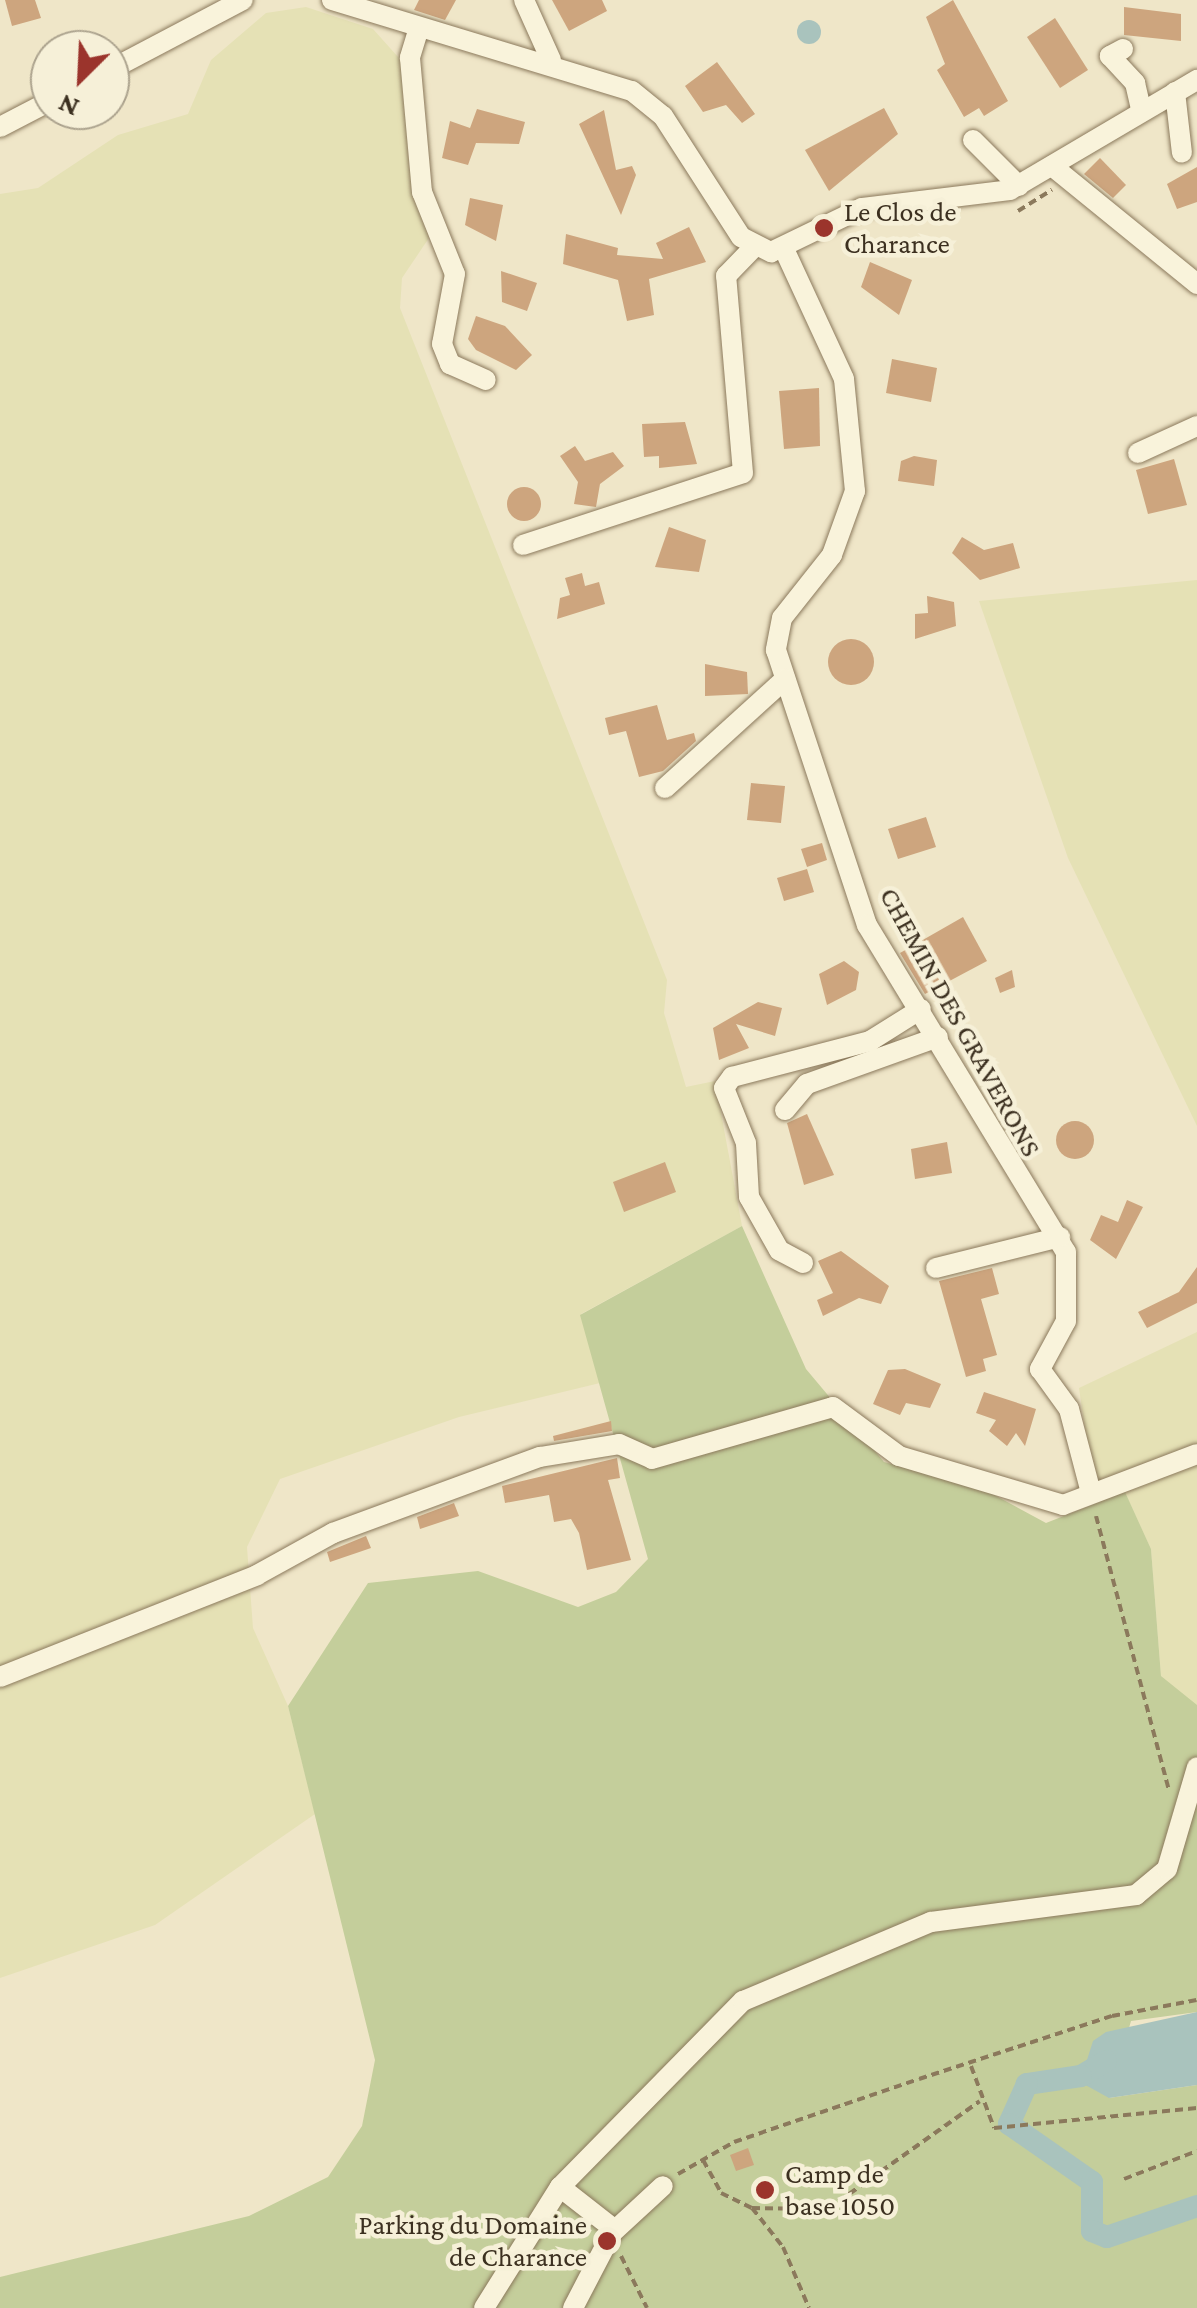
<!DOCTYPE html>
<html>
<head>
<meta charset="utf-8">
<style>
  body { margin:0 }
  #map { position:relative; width:1197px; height:2308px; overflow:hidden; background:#efe6c8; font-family:"Crimson Pro",serif }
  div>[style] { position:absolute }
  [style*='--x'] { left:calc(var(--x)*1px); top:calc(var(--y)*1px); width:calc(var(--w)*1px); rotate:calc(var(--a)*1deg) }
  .farmland>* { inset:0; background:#e5e1b5 }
  .green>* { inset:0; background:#c4ce9b }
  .water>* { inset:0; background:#a9c3bd }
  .round { border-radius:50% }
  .canal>* { height:22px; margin:-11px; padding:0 11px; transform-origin:11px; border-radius:11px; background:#a9c3bd }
  .building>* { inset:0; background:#cda57e }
  .path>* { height:4px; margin-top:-2px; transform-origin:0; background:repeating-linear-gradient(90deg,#8b795c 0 8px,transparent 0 13px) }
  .roads { filter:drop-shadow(0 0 2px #8b795c) drop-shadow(0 0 2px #8b795c) }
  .minor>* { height:20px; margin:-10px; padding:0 10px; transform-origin:10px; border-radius:10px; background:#f9f3db }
  .dots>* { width:28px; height:28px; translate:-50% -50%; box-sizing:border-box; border:5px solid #f6f0d8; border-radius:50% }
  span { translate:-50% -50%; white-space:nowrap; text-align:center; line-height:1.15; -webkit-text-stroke:9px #f6f0d8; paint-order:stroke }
  .poi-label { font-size:28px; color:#3c3020 }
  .left { translate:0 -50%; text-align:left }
  .right { translate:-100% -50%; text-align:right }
  .street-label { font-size:28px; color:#3c3020 }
  .north { position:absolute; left:30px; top:30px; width:100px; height:100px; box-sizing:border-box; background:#f6f0d8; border:2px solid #aca38e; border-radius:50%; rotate:204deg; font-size:28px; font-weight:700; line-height:40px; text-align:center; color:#3c3020 }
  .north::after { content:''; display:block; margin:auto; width:35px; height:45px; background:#9b342c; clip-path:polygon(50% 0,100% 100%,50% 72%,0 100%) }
</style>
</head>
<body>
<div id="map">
  <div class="farmland">
    <i style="clip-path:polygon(306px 7px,373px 29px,407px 67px,433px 232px,402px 278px,400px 308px,667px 980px,664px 1013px,686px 1087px,715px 1081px,742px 1226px,581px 1314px,600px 1383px,459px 1417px,280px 1479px,247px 1547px,253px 1628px,288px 1706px,315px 1814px,155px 1925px,0 1978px,0 194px,38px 188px,118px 135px,188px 114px,211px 60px,266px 13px)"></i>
    <i style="clip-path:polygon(1197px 580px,1197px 1126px,1068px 858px,979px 601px)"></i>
    <i style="clip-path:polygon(1197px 1332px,1197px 1705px,1193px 1711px,1161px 1676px,1151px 1549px,1125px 1493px,1096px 1505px,1079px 1388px)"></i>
  </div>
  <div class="green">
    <i style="clip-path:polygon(742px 1226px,806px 1369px,884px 1462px,985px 1490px,1046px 1523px,1125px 1492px,1151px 1549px,1161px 1676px,1197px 1705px,1197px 2012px,1131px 2021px,1109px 2098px,1197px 2085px,1197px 2308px,0 2308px,0 2277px,249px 2216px,328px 2177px,362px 2126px,375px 2060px,288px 1706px,368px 1583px,478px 1571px,578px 1607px,616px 1592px,648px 1559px,580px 1315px)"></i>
  </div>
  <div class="water">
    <i class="round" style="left:797px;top:20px;width:24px;height:24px"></i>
    <i style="clip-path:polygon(1197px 2012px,1197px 2085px,1109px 2098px,1080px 2082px,1093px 2041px,1106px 2032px)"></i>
  </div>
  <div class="canal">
    <i style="--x:1106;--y:2061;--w:29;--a:149"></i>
    <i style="--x:1081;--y:2076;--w:55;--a:171.6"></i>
    <i style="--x:1027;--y:2084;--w:44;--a:114.2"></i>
    <i style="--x:1009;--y:2124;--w:101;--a:34.9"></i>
    <i style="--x:1092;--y:2182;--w:49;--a:90"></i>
    <i style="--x:1092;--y:2231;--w:16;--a:22"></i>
    <i style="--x:1107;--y:2237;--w:95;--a:-19"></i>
  </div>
  <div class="building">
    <i style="clip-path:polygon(5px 0,35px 0,41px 18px,12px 26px)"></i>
    <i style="clip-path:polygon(419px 0,456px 0,445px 20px,414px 10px)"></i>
    <i style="clip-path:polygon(552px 0,602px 0,607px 11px,569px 31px)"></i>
    <i style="clip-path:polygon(953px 0,1008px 101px,984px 116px,979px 108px,964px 117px,937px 70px,945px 64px,926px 17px)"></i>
    <i style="clip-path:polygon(1124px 7px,1181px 14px,1181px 41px,1124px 35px)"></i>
    <i style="clip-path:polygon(1055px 18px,1088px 70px,1060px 88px,1027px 37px)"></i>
    <i style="clip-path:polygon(717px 62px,755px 114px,742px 123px,726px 105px,703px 112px,685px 86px)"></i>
    <i style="clip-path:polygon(884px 108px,898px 134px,829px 191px,805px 150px)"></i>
    <i style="clip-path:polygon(477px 109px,525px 122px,519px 144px,476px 143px,468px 165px,442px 158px,450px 121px,470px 128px)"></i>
    <i style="clip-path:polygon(604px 110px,616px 170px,632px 166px,636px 175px,621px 215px,579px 124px)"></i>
    <i style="clip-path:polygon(1100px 158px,1126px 185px,1113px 198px,1084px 174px)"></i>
    <i style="clip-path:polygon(1197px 167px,1197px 202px,1177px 209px,1167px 184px)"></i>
    <i style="clip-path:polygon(470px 198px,503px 205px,496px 241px,465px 225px)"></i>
    <i style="clip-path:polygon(689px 227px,706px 262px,649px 279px,654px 315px,627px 321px,618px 280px,563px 264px,566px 234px,618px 248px,617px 255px,663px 259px,656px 243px)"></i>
    <i style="clip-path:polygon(870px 262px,912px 280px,899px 315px,861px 287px)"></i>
    <i style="clip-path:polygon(501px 271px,537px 283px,527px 311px,502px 302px)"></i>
    <i style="clip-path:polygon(476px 316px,505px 326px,532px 355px,516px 370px,476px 350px,468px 339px)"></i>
    <i style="clip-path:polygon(892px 359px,937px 368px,931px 402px,886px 393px)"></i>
    <i style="clip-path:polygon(819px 388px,820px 446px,784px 449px,779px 391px)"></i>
    <i style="clip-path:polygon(685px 422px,697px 464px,659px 468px,659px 456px,644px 457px,642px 424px)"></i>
    <i style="clip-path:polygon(575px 446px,585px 461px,613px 452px,624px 466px,600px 484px,596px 507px,574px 504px,578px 482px,560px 456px)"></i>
    <i style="clip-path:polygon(914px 456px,937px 460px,934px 486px,898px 481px,901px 461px)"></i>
    <i style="clip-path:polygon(1174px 459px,1187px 505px,1148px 514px,1136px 470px)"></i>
    <i class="round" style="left:507px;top:487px;width:34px;height:34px"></i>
    <i style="clip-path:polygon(669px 527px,706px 540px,699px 572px,655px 567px)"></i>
    <i style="clip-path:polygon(962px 537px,984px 550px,1013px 543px,1020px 568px,980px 580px,952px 553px)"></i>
    <i style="clip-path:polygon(582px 573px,585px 586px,599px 582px,605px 604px,557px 619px,560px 598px,570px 595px,565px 578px)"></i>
    <i style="clip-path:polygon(927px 596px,954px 602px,956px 626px,915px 639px,915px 614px,928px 613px)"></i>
    <i class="round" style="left:828px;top:639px;width:46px;height:46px"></i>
    <i style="clip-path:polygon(705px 664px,747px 672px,748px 694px,705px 696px)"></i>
    <i style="clip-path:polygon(657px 705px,667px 740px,694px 733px,696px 741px,663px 771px,639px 777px,626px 731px,609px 735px,605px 718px)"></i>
    <i style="clip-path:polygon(751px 783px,785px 786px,781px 823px,747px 820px)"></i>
    <i style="clip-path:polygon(926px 817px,936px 847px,898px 859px,888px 829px)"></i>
    <i style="clip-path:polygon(822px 843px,827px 860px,807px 867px,801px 849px)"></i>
    <i style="clip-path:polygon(807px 869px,814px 892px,784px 901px,777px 878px)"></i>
    <i style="clip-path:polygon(963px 917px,987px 961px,925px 994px,900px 953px)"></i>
    <i style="clip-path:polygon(844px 961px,859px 972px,856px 990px,827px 1005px,819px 974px)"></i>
    <i style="clip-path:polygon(1012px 970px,1015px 987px,1000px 993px,995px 978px)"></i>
    <i style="clip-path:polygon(758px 1002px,782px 1008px,775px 1036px,736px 1024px,749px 1048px,719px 1060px,713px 1028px)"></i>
    <i style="clip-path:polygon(807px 1114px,834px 1175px,804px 1185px,787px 1123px)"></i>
    <i class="round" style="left:1056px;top:1121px;width:38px;height:38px"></i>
    <i style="clip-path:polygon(947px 1142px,952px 1173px,915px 1179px,911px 1149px)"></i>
    <i style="clip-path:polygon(665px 1162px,676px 1192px,624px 1212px,613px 1182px)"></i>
    <i style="clip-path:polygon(1127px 1200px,1143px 1207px,1116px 1259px,1090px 1240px,1101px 1215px,1118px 1222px)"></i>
    <i style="clip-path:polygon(841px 1251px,889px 1286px,881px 1304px,859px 1298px,823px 1316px,817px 1300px,833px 1293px,818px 1261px)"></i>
    <i style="clip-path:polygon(1197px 1267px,1197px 1303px,1147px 1328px,1138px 1312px,1179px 1292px)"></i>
    <i style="clip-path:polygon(992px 1268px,999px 1294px,981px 1299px,997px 1355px,983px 1359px,986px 1371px,966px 1377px,939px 1281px)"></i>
    <i style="clip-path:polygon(905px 1369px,941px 1384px,930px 1408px,906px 1403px,900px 1415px,873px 1404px,888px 1370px)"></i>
    <i style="clip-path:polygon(984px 1392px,1036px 1409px,1025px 1446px,1016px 1433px,1007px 1446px,989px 1431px,996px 1420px,976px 1413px)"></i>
    <i style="clip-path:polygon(611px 1421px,612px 1431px,554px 1441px,553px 1436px)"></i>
    <i style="clip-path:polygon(617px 1458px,620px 1478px,608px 1480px,631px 1560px,587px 1570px,579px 1533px,571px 1519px,554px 1522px,549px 1495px,505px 1503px,502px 1486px)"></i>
    <i style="clip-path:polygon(454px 1503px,459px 1516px,420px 1529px,417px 1517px)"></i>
    <i style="clip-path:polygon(366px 1536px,371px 1548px,330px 1562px,327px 1552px)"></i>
    <i style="clip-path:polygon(748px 2148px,754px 2165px,736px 2171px,730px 2155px)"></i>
  </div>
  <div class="path">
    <i style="--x:1018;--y:211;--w:40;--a:-32"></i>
    <i style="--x:1096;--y:1516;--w:285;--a:75.1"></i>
    <i style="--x:971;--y:2066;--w:66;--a:69.6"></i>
    <i style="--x:994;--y:2128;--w:204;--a:-5.6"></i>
    <i style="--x:703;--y:2160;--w:38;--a:61"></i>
    <i style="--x:721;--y:2193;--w:34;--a:26"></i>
    <i style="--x:752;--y:2208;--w:50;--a:51.5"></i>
    <i style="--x:783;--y:2247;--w:66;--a:66.9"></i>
    <i style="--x:678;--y:2174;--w:64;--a:-29.7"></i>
    <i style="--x:734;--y:2142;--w:195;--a:-18.8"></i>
    <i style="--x:919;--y:2079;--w:203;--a:-18.1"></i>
    <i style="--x:1112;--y:2016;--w:86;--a:-10.7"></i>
    <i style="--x:1124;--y:2179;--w:78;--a:-21"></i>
    <i style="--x:752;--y:2208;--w:76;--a:0.8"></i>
    <i style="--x:828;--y:2209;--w:186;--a:-35.4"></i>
    <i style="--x:621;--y:2256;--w:58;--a:63.4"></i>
  </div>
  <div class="roads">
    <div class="minor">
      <i style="--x:332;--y:0;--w:313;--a:16.9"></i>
      <i style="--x:632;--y:91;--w:40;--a:39"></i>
      <i style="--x:663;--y:116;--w:144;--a:57.2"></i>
      <i style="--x:741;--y:237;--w:34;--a:27"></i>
      <i style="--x:771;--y:252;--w:101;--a:-25.8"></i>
      <i style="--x:862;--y:208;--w:149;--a:-6.9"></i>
      <i style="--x:1010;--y:190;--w:217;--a:-30.5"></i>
      <i style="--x:524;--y:0;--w:66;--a:65.8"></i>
      <i style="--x:418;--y:31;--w:28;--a:107"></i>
      <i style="--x:410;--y:58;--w:135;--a:84.9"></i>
      <i style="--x:422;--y:192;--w:88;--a:68.1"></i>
      <i style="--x:455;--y:274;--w:71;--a:100.5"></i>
      <i style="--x:442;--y:344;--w:22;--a:68"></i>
      <i style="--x:450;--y:364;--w:39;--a:24"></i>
      <i style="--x:1123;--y:49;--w:15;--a:152"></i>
      <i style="--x:1110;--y:56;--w:37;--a:47"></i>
      <i style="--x:1135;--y:83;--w:27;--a:77"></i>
      <i style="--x:110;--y:70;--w:150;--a:-27.8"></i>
      <i style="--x:1175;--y:92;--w:61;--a:83.5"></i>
      <i style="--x:0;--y:127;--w:56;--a:-27.5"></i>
      <i style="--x:973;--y:140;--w:65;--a:45"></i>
      <i style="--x:1052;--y:166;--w:187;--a:39.1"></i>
      <i style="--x:784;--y:249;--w:143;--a:65.2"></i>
      <i style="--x:844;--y:379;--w:113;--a:84.4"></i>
      <i style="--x:855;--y:491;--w:68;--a:109.8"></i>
      <i style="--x:832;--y:555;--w:80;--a:128.4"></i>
      <i style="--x:782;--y:618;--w:33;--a:101"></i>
      <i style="--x:776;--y:650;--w:290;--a:71.7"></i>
      <i style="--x:867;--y:925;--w:383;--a:58.7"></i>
      <i style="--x:1066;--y:1252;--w:69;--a:90"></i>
      <i style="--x:1066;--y:1321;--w:55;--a:118.4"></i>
      <i style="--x:1040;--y:1369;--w:49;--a:54.1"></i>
      <i style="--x:1069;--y:1409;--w:87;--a:75.3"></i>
      <i style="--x:1138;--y:453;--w:65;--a:-24.6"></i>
      <i style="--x:523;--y:545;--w:231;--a:-18.1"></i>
      <i style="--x:743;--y:473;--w:198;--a:-94.9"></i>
      <i style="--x:726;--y:276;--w:39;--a:-46"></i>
      <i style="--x:665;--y:788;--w:162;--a:-42.2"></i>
      <i style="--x:785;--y:1110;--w:34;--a:-50"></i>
      <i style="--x:807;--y:1084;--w:139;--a:-19.7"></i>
      <i style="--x:803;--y:1263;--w:27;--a:-152"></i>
      <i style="--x:779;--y:1250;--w:61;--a:-119.5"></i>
      <i style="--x:749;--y:1197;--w:54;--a:-93.2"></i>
      <i style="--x:746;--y:1143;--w:59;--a:-111.8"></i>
      <i style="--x:724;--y:1088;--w:14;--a:-54"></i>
      <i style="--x:732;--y:1077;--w:143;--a:-14.6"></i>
      <i style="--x:870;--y:1041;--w:60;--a:-32.1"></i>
      <i style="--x:936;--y:1268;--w:128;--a:-14"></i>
      <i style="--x:0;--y:1677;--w:277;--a:-21.6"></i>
      <i style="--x:257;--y:1575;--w:87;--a:-28.9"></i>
      <i style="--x:333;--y:1533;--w:221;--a:-20.2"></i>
      <i style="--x:540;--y:1457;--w:80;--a:-9.3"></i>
      <i style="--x:619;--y:1444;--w:36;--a:24"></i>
      <i style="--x:652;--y:1459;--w:188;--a:-16"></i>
      <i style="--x:833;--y:1407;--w:82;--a:36.6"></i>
      <i style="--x:899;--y:1456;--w:171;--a:16.6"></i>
      <i style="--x:1063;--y:1505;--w:143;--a:-20.8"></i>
      <i style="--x:560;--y:2187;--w:68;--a:37.9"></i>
      <i style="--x:484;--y:2308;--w:143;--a:-57.9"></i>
      <i style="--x:560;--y:2187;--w:261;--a:-45.5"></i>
      <i style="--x:743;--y:2001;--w:204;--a:-22.8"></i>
      <i style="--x:931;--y:1922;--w:207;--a:-7.5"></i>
      <i style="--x:1136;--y:1895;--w:40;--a:-40"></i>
      <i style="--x:1167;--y:1869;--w:106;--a:-73.6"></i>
      <i style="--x:573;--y:2308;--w:85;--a:-62.5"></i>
      <i style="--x:612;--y:2233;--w:69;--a:-42.7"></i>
    </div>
  </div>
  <div class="dots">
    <i style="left:824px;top:228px;background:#9b342c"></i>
    <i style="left:765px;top:2190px;background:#9b342c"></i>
    <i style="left:607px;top:2241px;background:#9b342c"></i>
  </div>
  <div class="poi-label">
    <span class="left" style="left:844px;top:228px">Le Clos de<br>Charance</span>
    <span class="left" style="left:785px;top:2190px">Camp de<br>base 1050</span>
    <span class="right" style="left:587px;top:2241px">Parking du Domaine<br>de Charance</span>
  </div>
  <div class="street-label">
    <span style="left:960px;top:1022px;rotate:61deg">CHEMIN DES GRAVERONS</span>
  </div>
  <div class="north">N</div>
</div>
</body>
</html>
